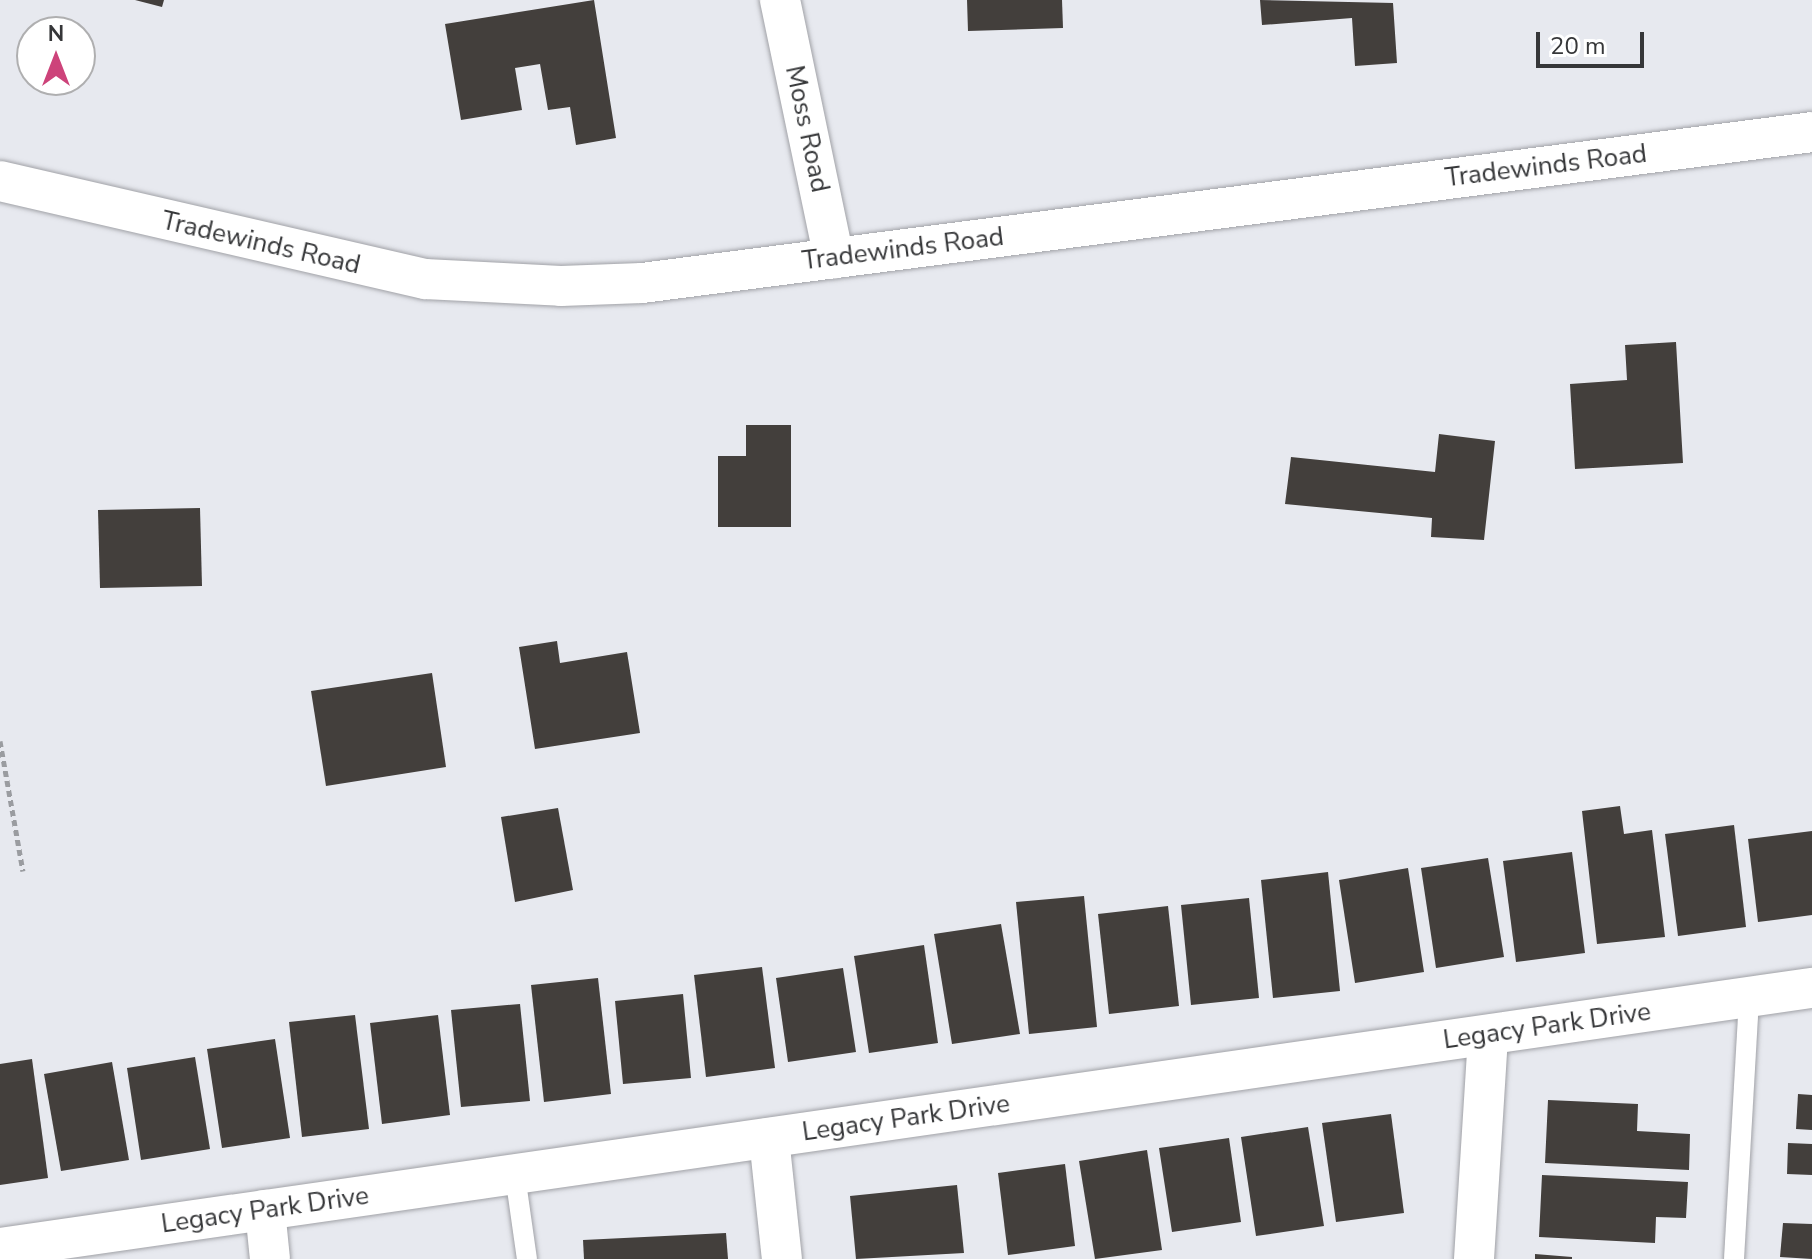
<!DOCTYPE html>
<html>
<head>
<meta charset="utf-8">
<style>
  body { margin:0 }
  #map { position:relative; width:1812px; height:1259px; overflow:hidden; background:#e7e9ef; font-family:"Nunito Sans",sans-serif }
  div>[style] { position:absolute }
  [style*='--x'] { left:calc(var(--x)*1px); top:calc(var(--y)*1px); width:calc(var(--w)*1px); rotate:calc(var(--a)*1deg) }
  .building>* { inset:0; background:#433f3c }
  .path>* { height:5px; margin-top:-2.5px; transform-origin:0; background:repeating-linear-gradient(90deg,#9a9ca0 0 6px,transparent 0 10px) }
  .roads { filter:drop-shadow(0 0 2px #a1a2a7) drop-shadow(0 0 2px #a1a2a7) }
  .service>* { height:20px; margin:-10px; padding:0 10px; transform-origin:10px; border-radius:10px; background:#fff }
  .minor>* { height:40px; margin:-20px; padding:0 20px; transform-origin:20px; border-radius:20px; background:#fff }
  span { translate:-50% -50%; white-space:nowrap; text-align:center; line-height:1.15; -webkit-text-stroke:8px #fff; paint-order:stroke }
  .street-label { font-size:26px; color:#363739 }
  .north { position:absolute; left:16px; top:16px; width:80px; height:80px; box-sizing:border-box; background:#fff; border:2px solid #afafb0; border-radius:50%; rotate:0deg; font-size:22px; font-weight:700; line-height:32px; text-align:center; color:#363739 }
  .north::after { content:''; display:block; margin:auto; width:28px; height:36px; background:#cd437a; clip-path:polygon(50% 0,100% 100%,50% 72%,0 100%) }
  .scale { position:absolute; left:1536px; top:32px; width:108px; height:36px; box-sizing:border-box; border:4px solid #363739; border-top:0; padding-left:10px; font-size:24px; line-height:28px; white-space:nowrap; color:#363739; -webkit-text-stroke:6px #fff; paint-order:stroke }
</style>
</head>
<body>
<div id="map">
  <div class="building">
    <i style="clip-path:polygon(135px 0,164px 0,162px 7px)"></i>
    <i style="clip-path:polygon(594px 0,616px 138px,576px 145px,570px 107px,548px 110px,540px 64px,515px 68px,522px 110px,461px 120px,445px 24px)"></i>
    <i style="clip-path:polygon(967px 0,1062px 0,1063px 28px,968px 31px)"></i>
    <i style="clip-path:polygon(1260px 0,1393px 3px,1397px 63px,1355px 66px,1352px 18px,1262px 25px)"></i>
    <i style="clip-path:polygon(1676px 342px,1683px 463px,1575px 469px,1570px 384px,1627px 380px,1625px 345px)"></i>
    <i style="clip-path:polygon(746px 425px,791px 425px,791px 527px,718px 527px,718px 456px,746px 456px)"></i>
    <i style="clip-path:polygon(1439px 434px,1495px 441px,1484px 540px,1431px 537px,1432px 518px,1285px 504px,1291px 457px,1435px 472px)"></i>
    <i style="clip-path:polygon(200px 508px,202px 586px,100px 588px,98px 510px)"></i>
    <i style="clip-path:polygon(557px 641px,560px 663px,627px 652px,640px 733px,535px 749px,519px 647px)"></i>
    <i style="clip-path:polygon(432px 673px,446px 767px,326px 786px,311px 691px)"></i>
    <i style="clip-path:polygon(1620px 806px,1624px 834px,1652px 830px,1665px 937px,1597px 944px,1582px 811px)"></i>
    <i style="clip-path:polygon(558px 808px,573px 890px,515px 902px,501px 817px)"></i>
    <i style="clip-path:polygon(1734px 825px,1746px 927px,1678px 936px,1665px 834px)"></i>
    <i style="clip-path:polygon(1812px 831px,1812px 915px,1758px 922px,1748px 839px)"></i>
    <i style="clip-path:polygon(1572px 852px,1585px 953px,1516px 962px,1503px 861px)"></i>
    <i style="clip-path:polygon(1488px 858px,1504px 957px,1436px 968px,1421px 868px)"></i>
    <i style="clip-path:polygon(1408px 868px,1424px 972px,1355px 983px,1339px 880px)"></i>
    <i style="clip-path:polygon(1328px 872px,1340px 991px,1273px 998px,1261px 880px)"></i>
    <i style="clip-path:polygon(1084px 896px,1097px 1027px,1029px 1034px,1016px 902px)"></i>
    <i style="clip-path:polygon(1249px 898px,1259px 998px,1191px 1005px,1181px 905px)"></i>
    <i style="clip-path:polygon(1168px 906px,1179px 1006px,1109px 1014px,1098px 914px)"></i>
    <i style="clip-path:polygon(1001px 924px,1020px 1034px,952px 1044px,934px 934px)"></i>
    <i style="clip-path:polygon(924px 945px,938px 1043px,869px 1053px,854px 956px)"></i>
    <i style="clip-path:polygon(762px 967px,775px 1068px,706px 1077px,694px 975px)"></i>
    <i style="clip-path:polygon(843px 968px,856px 1052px,788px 1062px,776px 978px)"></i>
    <i style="clip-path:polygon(598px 978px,611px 1094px,544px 1102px,531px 985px)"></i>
    <i style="clip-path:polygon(683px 994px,691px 1078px,623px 1084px,615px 1001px)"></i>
    <i style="clip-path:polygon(520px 1004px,530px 1101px,461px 1107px,451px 1010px)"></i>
    <i style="clip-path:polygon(355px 1015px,369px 1129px,302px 1137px,289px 1022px)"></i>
    <i style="clip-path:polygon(438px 1015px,450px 1115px,382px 1124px,370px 1023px)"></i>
    <i style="clip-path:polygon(275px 1039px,290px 1138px,222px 1148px,207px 1049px)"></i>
    <i style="clip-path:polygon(195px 1057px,210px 1149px,141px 1160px,127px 1068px)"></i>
    <i style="clip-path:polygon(32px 1059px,48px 1178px,0 1185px,0 1064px)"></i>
    <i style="clip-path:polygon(112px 1062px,129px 1160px,61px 1171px,44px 1074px)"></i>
    <i style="clip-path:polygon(1798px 1094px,1812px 1095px,1812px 1130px,1796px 1129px)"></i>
    <i style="clip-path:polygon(1548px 1100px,1638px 1104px,1637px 1131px,1690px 1134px,1689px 1170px,1545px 1163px)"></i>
    <i style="clip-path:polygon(1391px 1114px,1404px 1213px,1336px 1222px,1322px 1123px)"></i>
    <i style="clip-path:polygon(1308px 1127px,1324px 1226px,1256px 1236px,1241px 1137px)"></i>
    <i style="clip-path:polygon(1229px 1138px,1241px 1222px,1172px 1232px,1159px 1148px)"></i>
    <i style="clip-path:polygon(1788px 1143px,1812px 1144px,1812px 1175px,1787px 1174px)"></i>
    <i style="clip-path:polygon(1147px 1150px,1162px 1250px,1095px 1259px,1079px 1161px)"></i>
    <i style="clip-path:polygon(1065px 1164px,1075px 1246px,1008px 1255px,998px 1173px)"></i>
    <i style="clip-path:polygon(1542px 1175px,1688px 1182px,1686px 1218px,1656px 1217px,1655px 1243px,1539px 1237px)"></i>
    <i style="clip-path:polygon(957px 1185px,964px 1253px,856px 1259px,850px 1196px)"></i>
    <i style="clip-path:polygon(1783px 1223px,1812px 1224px,1812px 1259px,1780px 1257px)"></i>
    <i style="clip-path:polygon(726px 1233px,728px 1259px,584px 1259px,583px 1240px)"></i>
    <i style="clip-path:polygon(1535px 1254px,1572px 1257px,1572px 1259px,1535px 1259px)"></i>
  </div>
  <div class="path">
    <i style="--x:0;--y:741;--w:132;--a:80"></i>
  </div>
  <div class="roads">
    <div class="service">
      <i style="--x:515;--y:1175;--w:85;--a:81.9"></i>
      <i style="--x:1734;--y:1259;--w:262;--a:-86.7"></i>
    </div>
    <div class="minor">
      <i style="--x:780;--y:0;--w:264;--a:78.2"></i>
      <i style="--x:0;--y:181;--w:436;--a:13"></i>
      <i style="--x:425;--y:279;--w:136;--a:2.9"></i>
      <i style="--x:561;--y:286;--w:81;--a:-2.1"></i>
      <i style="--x:642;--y:283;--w:1180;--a:-7.35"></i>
      <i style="--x:769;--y:1138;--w:122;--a:83.9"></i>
      <i style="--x:265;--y:1210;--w:49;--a:84.2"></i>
      <i style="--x:0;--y:1248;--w:1831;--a:-8.17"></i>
      <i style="--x:1474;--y:1259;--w:224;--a:-86.4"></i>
    </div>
  </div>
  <div class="street-label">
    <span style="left:807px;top:129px;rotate:78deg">Moss Road</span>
    <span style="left:1546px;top:166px;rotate:-7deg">Tradewinds Road</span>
    <span style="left:261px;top:243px;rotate:13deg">Tradewinds Road</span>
    <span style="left:903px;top:249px;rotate:-7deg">Tradewinds Road</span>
    <span style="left:1547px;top:1026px;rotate:-8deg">Legacy Park Drive</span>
    <span style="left:906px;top:1118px;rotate:-8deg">Legacy Park Drive</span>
    <span style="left:265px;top:1210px;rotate:-8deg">Legacy Park Drive</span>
  </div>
  <div class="north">N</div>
  <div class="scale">20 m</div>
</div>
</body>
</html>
